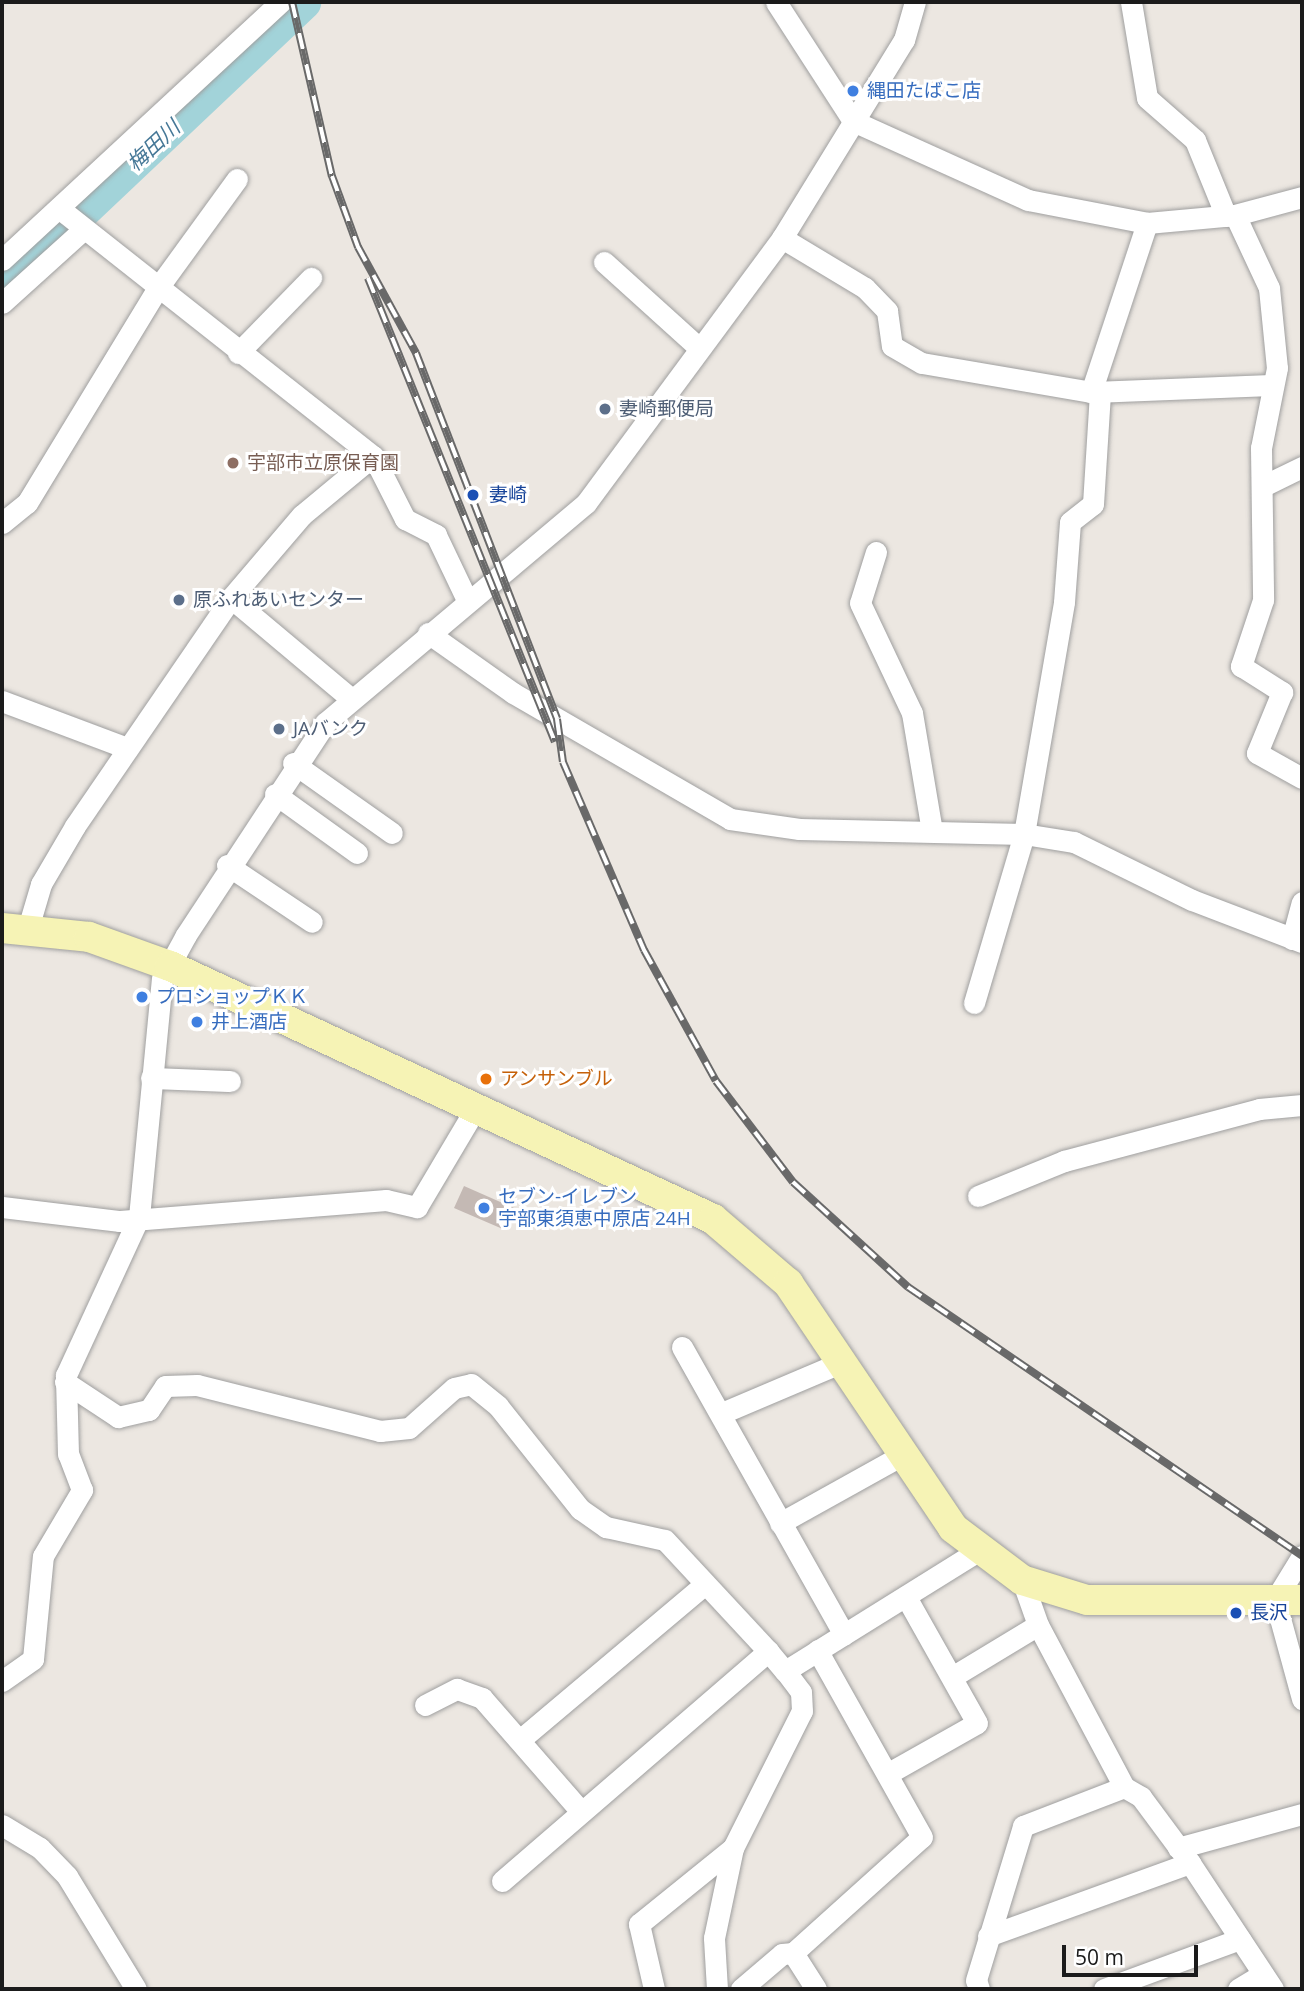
<!DOCTYPE html>
<html>
<head>
<meta charset="utf-8">
<style>
  body { margin:0 }
  #map { position:relative; width:1304px; height:1991px; overflow:hidden; background:#ece7e1; font-family:"Open Sans","Noto Sans JP",sans-serif }
  div>[style] { position:absolute }
  [style*='--x'] { left:calc(var(--x)*1px); top:calc(var(--y)*1px); width:calc(var(--w)*1px); rotate:calc(var(--a)*1deg) }
  .river>* { height:33px; margin:-16.5px; padding:0 16.5px; transform-origin:16.5px; border-radius:16.5px; background:#a2d3d9 }
  .building>* { inset:0; background:#c4b9b4 }
  .roads { filter:drop-shadow(0 0 2px #9f9f9f) drop-shadow(0 0 2px #9f9f9f) }
  .street>* { height:21px; margin:-10.5px; padding:0 10.5px; transform-origin:10.5px; border-radius:10.5px; background:#fff }
  .secondary>* { height:30px; margin:-15px; padding:0 15px; transform-origin:15px; border-radius:15px; background:#f6f3b5 }
  .rail>* { height:8px; margin-top:-4px; transform-origin:0; background:repeating-linear-gradient(90deg,#fff 0 16px,#696969 0 32px); box-sizing:border-box; border-block:2px solid #696969 }
  .dots>* { width:19px; height:19px; translate:-50% -50%; box-sizing:border-box; border:4px solid #fff; border-radius:50% }
  span { translate:-50% -50%; white-space:nowrap; text-align:center; line-height:1.15; -webkit-text-stroke:6px #fff; paint-order:stroke }
  .shop-label { font-size:19px; color:#366cbe }
  .left { translate:0 -50%; text-align:left }
  .service-label { font-size:19px; color:#4e5e75 }
  .education-label { font-size:19px; color:#785e54 }
  .transit-label { font-size:19px; color:#164399 }
  .food-label { font-size:19px; color:#c56008 }
  .water-label { font-size:21px; color:#467897; font-style:italic }
  .frame { position:absolute; inset:0; border:4px solid #1b1b1b; pointer-events:none }
  .scale { position:absolute; left:1062px; top:1945px; width:136px; height:32px; box-sizing:border-box; border:4px solid #1b1b1b; border-top:0; padding-left:9px; font-size:21px; line-height:24px; white-space:nowrap; color:#1b1b1b; -webkit-text-stroke:5px #fff; paint-order:stroke }
</style>
</head>
<body>
<div id="map">
  <div class="river">
    <i style="--x:2;--y:288;--w:416;--a:-43.4"></i>
  </div>
  <div class="building">
    <i style="clip-path:polygon(464px 1186px,514px 1208px,505px 1230px,454px 1208px)"></i>
  </div>
  <div class="roads">
    <div class="street">
      <i style="--x:776;--y:2;--w:142;--a:57.1"></i>
      <i style="--x:853;--y:121;--w:192;--a:24.3"></i>
      <i style="--x:1028;--y:200;--w:121;--a:10.9"></i>
      <i style="--x:1147;--y:223;--w:88;--a:-5.2"></i>
      <i style="--x:1235;--y:215;--w:69;--a:-15"></i>
      <i style="--x:1131;--y:2;--w:97;--a:80.5"></i>
      <i style="--x:1147;--y:98;--w:64;--a:41.2"></i>
      <i style="--x:1195;--y:140;--w:82;--a:67.8"></i>
      <i style="--x:60;--y:209;--w:399;--a:38.3"></i>
      <i style="--x:373;--y:456;--w:71;--a:63.1"></i>
      <i style="--x:405;--y:519;--w:35;--a:27"></i>
      <i style="--x:436;--y:535;--w:72;--a:64.5"></i>
      <i style="--x:1235;--y:215;--w:81;--a:65"></i>
      <i style="--x:1269;--y:288;--w:80;--a:84.3"></i>
      <i style="--x:1277;--y:368;--w:82;--a:101.3"></i>
      <i style="--x:1261;--y:448;--w:152;--a:89.2"></i>
      <i style="--x:1263;--y:600;--w:70;--a:108.4"></i>
      <i style="--x:1241;--y:666;--w:49;--a:32.4"></i>
      <i style="--x:1282;--y:692;--w:66;--a:112.3"></i>
      <i style="--x:1257;--y:753;--w:51;--a:29.1"></i>
      <i style="--x:1147;--y:223;--w:178;--a:108.3"></i>
      <i style="--x:1091;--y:392;--w:182;--a:-2.2"></i>
      <i style="--x:782;--y:238;--w:97;--a:31.1"></i>
      <i style="--x:865;--y:288;--w:32;--a:46"></i>
      <i style="--x:887;--y:311;--w:35;--a:82"></i>
      <i style="--x:892;--y:346;--w:34;--a:30"></i>
      <i style="--x:922;--y:363;--w:171;--a:9.7"></i>
      <i style="--x:2;--y:260;--w:380;--a:-42.8"></i>
      <i style="--x:604;--y:262;--w:127;--a:42.1"></i>
      <i style="--x:2;--y:303;--w:110;--a:-42.1"></i>
      <i style="--x:238;--y:353;--w:105;--a:-45.8"></i>
      <i style="--x:1263;--y:486;--w:43;--a:-26"></i>
      <i style="--x:2;--y:523;--w:32;--a:-39"></i>
      <i style="--x:27;--y:503;--w:250;--a:-58.7"></i>
      <i style="--x:157;--y:289;--w:136;--a:-54"></i>
      <i style="--x:876;--y:552;--w:53;--a:107.4"></i>
      <i style="--x:860;--y:603;--w:122;--a:64.7"></i>
      <i style="--x:912;--y:713;--w:120;--a:80.4"></i>
      <i style="--x:231;--y:598;--w:109;--a:-49.5"></i>
      <i style="--x:302;--y:515;--w:92;--a:-39.7"></i>
      <i style="--x:428;--y:633;--w:104;--a:35.2"></i>
      <i style="--x:513;--y:693;--w:251;--a:30.1"></i>
      <i style="--x:730;--y:819;--w:70;--a:8.2"></i>
      <i style="--x:799;--y:829;--w:225;--a:1.3"></i>
      <i style="--x:1024;--y:834;--w:51;--a:9.1"></i>
      <i style="--x:1074;--y:842;--w:131;--a:26.2"></i>
      <i style="--x:1192;--y:900;--w:118;--a:20.9"></i>
      <i style="--x:2;--y:701;--w:134;--a:20.6"></i>
      <i style="--x:293;--y:763;--w:121;--a:35.3"></i>
      <i style="--x:275;--y:794;--w:101;--a:35.7"></i>
      <i style="--x:227;--y:865;--w:102;--a:33.8"></i>
      <i style="--x:28;--y:928;--w:46;--a:-73.5"></i>
      <i style="--x:41;--y:884;--w:67;--a:-59.6"></i>
      <i style="--x:75;--y:826;--w:276;--a:-55.6"></i>
      <i style="--x:231;--y:598;--w:155;--a:40"></i>
      <i style="--x:1292;--y:939;--w:38;--a:-75"></i>
      <i style="--x:974;--y:1003;--w:176;--a:-73.5"></i>
      <i style="--x:1024;--y:834;--w:235;--a:-80.2"></i>
      <i style="--x:1064;--y:602;--w:80;--a:-85.7"></i>
      <i style="--x:1070;--y:522;--w:29;--a:-38"></i>
      <i style="--x:1093;--y:504;--w:112;--a:-86.4"></i>
      <i style="--x:151;--y:1078;--w:79;--a:2.2"></i>
      <i style="--x:978;--y:1196;--w:93;--a:-22.1"></i>
      <i style="--x:1064;--y:1161;--w:202;--a:-14.9"></i>
      <i style="--x:1259;--y:1109;--w:43;--a:-5.3"></i>
      <i style="--x:2;--y:1207;--w:119;--a:6.8"></i>
      <i style="--x:120;--y:1221;--w:267;--a:-4.5"></i>
      <i style="--x:386;--y:1200;--w:32;--a:13"></i>
      <i style="--x:417;--y:1207;--w:112;--a:-59.3"></i>
      <i style="--x:682;--y:1347;--w:330;--a:60.6"></i>
      <i style="--x:65;--y:1382;--w:64;--a:33.4"></i>
      <i style="--x:118;--y:1417;--w:32;--a:-13"></i>
      <i style="--x:149;--y:1410;--w:29;--a:-56"></i>
      <i style="--x:165;--y:1386;--w:32;--a:-2"></i>
      <i style="--x:197;--y:1385;--w:189;--a:14.1"></i>
      <i style="--x:380;--y:1431;--w:29;--a:-6"></i>
      <i style="--x:409;--y:1428;--w:60;--a:-41.6"></i>
      <i style="--x:454;--y:1388;--w:17;--a:-13"></i>
      <i style="--x:471;--y:1384;--w:35;--a:39"></i>
      <i style="--x:498;--y:1406;--w:132;--a:51.5"></i>
      <i style="--x:580;--y:1509;--w:32;--a:35"></i>
      <i style="--x:606;--y:1527;--w:60;--a:12.4"></i>
      <i style="--x:665;--y:1540;--w:151;--a:47.1"></i>
      <i style="--x:722;--y:1413;--w:128;--a:-23"></i>
      <i style="--x:780;--y:1523;--w:142;--a:-29.1"></i>
      <i style="--x:1302;--y:1556;--w:52;--a:121.5"></i>
      <i style="--x:1275;--y:1600;--w:103;--a:74.7"></i>
      <i style="--x:1022;--y:1580;--w:48;--a:70.4"></i>
      <i style="--x:1038;--y:1625;--w:183;--a:62"></i>
      <i style="--x:1124;--y:1787;--w:20;--a:30"></i>
      <i style="--x:1141;--y:1797;--w:82;--a:53.4"></i>
      <i style="--x:1190;--y:1863;--w:151;--a:56.6"></i>
      <i style="--x:952;--y:1677;--w:100;--a:-31.2"></i>
      <i style="--x:2;--y:1681;--w:38;--a:-35"></i>
      <i style="--x:33;--y:1659;--w:103;--a:-84.5"></i>
      <i style="--x:43;--y:1556;--w:77;--a:-59.4"></i>
      <i style="--x:82;--y:1490;--w:39;--a:-111"></i>
      <i style="--x:68;--y:1454;--w:79;--a:-91.5"></i>
      <i style="--x:66;--y:1375;--w:174;--a:-65.2"></i>
      <i style="--x:139;--y:1217;--w:239;--a:-84.5"></i>
      <i style="--x:162;--y:979;--w:50;--a:-61.4"></i>
      <i style="--x:186;--y:935;--w:254;--a:-56.7"></i>
      <i style="--x:325;--y:723;--w:341;--a:-40.1"></i>
      <i style="--x:586;--y:503;--w:330;--a:-53.5"></i>
      <i style="--x:782;--y:238;--w:233;--a:-58.4"></i>
      <i style="--x:904;--y:40;--w:40;--a:-74"></i>
      <i style="--x:425;--y:1705;--w:36;--a:-27"></i>
      <i style="--x:457;--y:1689;--w:27;--a:20"></i>
      <i style="--x:482;--y:1698;--w:147;--a:48.9"></i>
      <i style="--x:521;--y:1739;--w:239;--a:-40.1"></i>
      <i style="--x:887;--y:1774;--w:103;--a:-29.5"></i>
      <i style="--x:977;--y:1723;--w:145;--a:-119.4"></i>
      <i style="--x:2;--y:1825;--w:44;--a:31.2"></i>
      <i style="--x:40;--y:1848;--w:39;--a:46"></i>
      <i style="--x:67;--y:1876;--w:132;--a:58.6"></i>
      <i style="--x:1178;--y:1848;--w:129;--a:-15.3"></i>
      <i style="--x:502;--y:1881;--w:352;--a:-40.8"></i>
      <i style="--x:768;--y:1651;--w:26;--a:50"></i>
      <i style="--x:785;--y:1671;--w:227;--a:-31.9"></i>
      <i style="--x:988;--y:1936;--w:215;--a:-19.9"></i>
      <i style="--x:654;--y:1989;--w:67;--a:-103"></i>
      <i style="--x:639;--y:1924;--w:121;--a:-39"></i>
      <i style="--x:717;--y:1989;--w:51;--a:-93.4"></i>
      <i style="--x:714;--y:1938;--w:92;--a:-78.1"></i>
      <i style="--x:733;--y:1848;--w:153;--a:-63.3"></i>
      <i style="--x:802;--y:1711;--w:19;--a:-93"></i>
      <i style="--x:801;--y:1692;--w:26;--a:-127"></i>
      <i style="--x:741;--y:1989;--w:54;--a:-40.5"></i>
      <i style="--x:782;--y:1954;--w:11;--a:-5"></i>
      <i style="--x:816;--y:1989;--w:43;--a:-122.6"></i>
      <i style="--x:793;--y:1953;--w:173;--a:-42"></i>
      <i style="--x:922;--y:1837;--w:214;--a:-119.3"></i>
      <i style="--x:979;--y:1989;--w:9;--a:-108"></i>
      <i style="--x:976;--y:1980;--w:161;--a:-73"></i>
      <i style="--x:1023;--y:1826;--w:108;--a:-21.1"></i>
      <i style="--x:1104;--y:1989;--w:145;--a:-20.2"></i>
      <i style="--x:1238;--y:1989;--w:29;--a:-31"></i>
    </div>
    <div class="secondary">
      <i style="--x:2;--y:928;--w:87;--a:5.9"></i>
      <i style="--x:89;--y:937;--w:86;--a:19.7"></i>
      <i style="--x:170;--y:966;--w:599;--a:24.98"></i>
      <i style="--x:713;--y:1219;--w:99;--a:40.5"></i>
      <i style="--x:788;--y:1283;--w:295;--a:56"></i>
      <i style="--x:953;--y:1528;--w:86;--a:37"></i>
      <i style="--x:1022;--y:1580;--w:68;--a:17.1"></i>
      <i style="--x:1087;--y:1600;--w:215;--a:0"></i>
    </div>
  </div>
  <div class="rail">
    <i style="--x:292;--y:2;--w:179;--a:77.1"></i>
    <i style="--x:332;--y:176;--w:76;--a:69.9"></i>
    <i style="--x:358;--y:247;--w:121;--a:61.3"></i>
    <i style="--x:416;--y:353;--w:392;--a:68.9"></i>
    <i style="--x:557;--y:719;--w:43;--a:82.1"></i>
    <i style="--x:563;--y:762;--w:205;--a:66.7"></i>
    <i style="--x:644;--y:950;--w:149;--a:61.2"></i>
    <i style="--x:716;--y:1081;--w:127;--a:52.7"></i>
    <i style="--x:793;--y:1182;--w:156;--a:42.4"></i>
    <i style="--x:908;--y:1287;--w:477;--a:34.3"></i>
    <i style="--x:368;--y:278;--w:500;--a:68.05"></i>
  </div>
  <div class="dots">
    <i style="left:853px;top:91px;background:#3f7fe0"></i>
    <i style="left:605px;top:409px;background:#5c6f8a"></i>
    <i style="left:233px;top:463px;background:#8d6e63"></i>
    <i style="left:473px;top:495px;background:#1a4fb4"></i>
    <i style="left:179px;top:600px;background:#5c6f8a"></i>
    <i style="left:279px;top:729px;background:#5c6f8a"></i>
    <i style="left:142px;top:997px;background:#3f7fe0"></i>
    <i style="left:197px;top:1022px;background:#3f7fe0"></i>
    <i style="left:486px;top:1079px;background:#e8710a"></i>
    <i style="left:484px;top:1208px;background:#3f7fe0"></i>
    <i style="left:1236px;top:1613px;background:#1a4fb4"></i>
  </div>
  <div class="shop-label">
    <span class="left" style="left:867px;top:91px">縄田たばこ店</span>
    <span class="left" style="left:156px;top:997px">プロショップＫＫ</span>
    <span class="left" style="left:211px;top:1022px">井上酒店</span>
    <span class="left" style="left:498px;top:1208px">セブン-イレブン<br>宇部東須恵中原店 24H</span>
  </div>
  <div class="service-label">
    <span class="left" style="left:619px;top:409px">妻崎郵便局</span>
    <span class="left" style="left:193px;top:600px">原ふれあいセンター</span>
    <span class="left" style="left:293px;top:729px">JAバンク</span>
  </div>
  <div class="education-label">
    <span class="left" style="left:247px;top:463px">宇部市立原保育園</span>
  </div>
  <div class="transit-label">
    <span class="left" style="left:489px;top:495px">妻崎</span>
    <span class="left" style="left:1250px;top:1613px">長沢</span>
  </div>
  <div class="food-label">
    <span class="left" style="left:500px;top:1079px">アンサンブル</span>
  </div>
  <div class="water-label">
    <span style="left:153px;top:145px;rotate:-43deg">梅田川</span>
  </div>
  <div class="frame"></div>
  <div class="scale">50 m</div>
</div>
</body>
</html>
